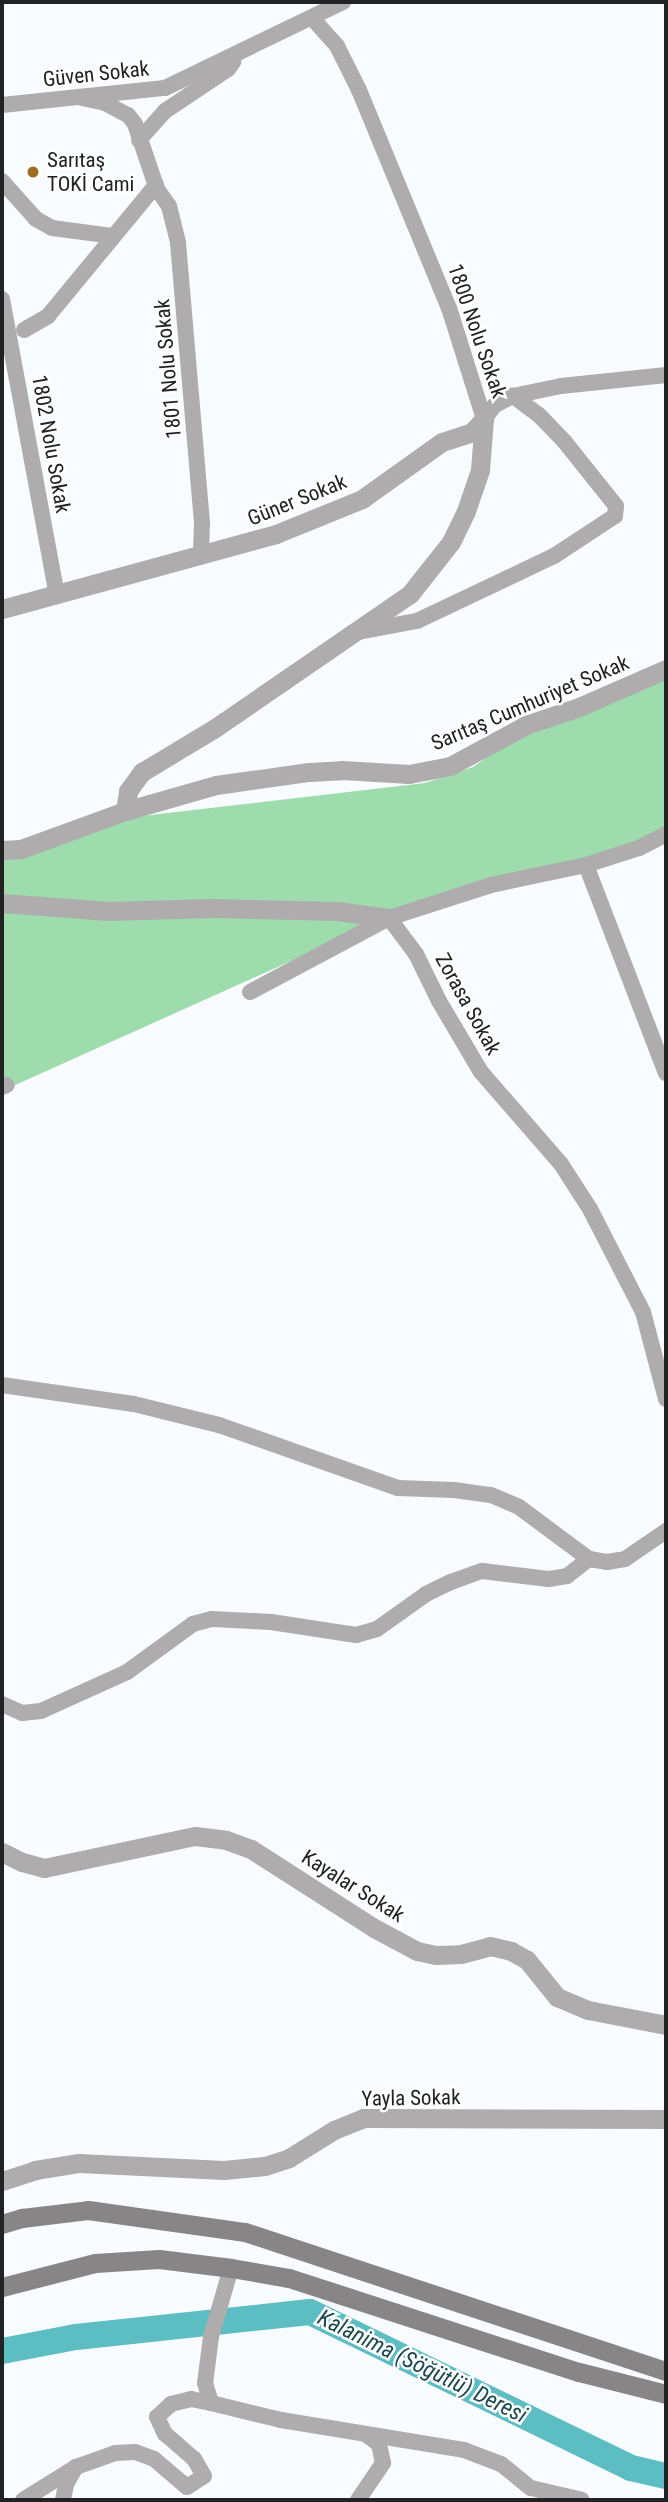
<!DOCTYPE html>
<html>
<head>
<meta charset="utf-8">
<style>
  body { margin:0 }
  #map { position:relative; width:668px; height:2502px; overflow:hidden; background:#f8fbff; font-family:"Roboto Condensed",sans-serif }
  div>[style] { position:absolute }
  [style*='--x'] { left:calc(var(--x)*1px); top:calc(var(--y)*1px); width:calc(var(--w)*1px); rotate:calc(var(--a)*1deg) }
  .forest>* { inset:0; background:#9edcad }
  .river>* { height:26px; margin:-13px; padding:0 13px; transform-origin:13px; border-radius:13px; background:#5cbdc2 }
  .minor>* { height:16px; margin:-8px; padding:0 8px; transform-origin:8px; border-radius:8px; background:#aeacac }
  .tertiary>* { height:19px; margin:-9.5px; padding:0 9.5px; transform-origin:9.5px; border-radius:9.5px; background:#aeacac }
  .secondary>* { height:19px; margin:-9.5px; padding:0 9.5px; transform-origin:9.5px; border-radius:9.5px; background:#888586 }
  .dots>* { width:19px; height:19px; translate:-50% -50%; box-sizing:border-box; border:4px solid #fff; border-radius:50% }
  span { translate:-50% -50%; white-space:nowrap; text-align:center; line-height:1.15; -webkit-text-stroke:5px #fff; paint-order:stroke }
  .street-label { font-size:21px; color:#212223 }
  .poi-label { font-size:21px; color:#212223 }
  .left { translate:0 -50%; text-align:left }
  .water-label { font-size:23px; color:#1d494c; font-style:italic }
  .frame { position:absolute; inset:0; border:4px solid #212223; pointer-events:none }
</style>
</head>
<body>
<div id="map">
  <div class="forest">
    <i style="clip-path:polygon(666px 677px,666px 831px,607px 860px,429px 905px,291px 961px,2px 1091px,2px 847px,116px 819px,425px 783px,473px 767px,538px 723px)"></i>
  </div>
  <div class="river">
    <i style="--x:2;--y:2351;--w:75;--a:-10.7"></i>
    <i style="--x:76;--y:2337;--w:235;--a:-6.1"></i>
    <i style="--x:310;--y:2312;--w:357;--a:25.9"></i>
    <i style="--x:631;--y:2468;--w:36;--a:13"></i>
  </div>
  <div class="minor">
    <i style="--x:312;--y:18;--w:38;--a:48"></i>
    <i style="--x:337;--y:46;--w:49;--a:63.4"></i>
    <i style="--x:359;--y:90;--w:236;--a:67.6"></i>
    <i style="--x:449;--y:308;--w:116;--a:72.5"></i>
    <i style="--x:82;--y:98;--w:24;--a:12"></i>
    <i style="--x:105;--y:103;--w:26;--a:28"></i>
    <i style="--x:128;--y:115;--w:11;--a:52"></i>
    <i style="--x:135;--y:124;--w:69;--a:71.3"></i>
    <i style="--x:157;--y:189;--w:21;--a:55"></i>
    <i style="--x:169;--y:206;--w:38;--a:76"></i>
    <i style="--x:178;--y:243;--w:281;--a:85.1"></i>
    <i style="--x:202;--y:523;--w:32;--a:92"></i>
    <i style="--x:2;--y:105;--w:164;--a:-6"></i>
    <i style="--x:165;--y:88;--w:198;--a:-25.8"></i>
    <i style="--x:139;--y:140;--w:39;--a:-48"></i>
    <i style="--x:165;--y:111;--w:76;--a:-33.7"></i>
    <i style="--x:228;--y:69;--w:9;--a:-54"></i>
    <i style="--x:2;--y:181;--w:51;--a:48.2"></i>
    <i style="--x:36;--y:219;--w:18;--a:29"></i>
    <i style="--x:52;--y:228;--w:62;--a:7.5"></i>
    <i style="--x:2;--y:299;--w:302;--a:79.5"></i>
    <i style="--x:24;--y:330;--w:28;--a:-30"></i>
    <i style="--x:48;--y:316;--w:170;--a:-50.5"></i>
    <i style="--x:484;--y:419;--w:18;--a:-52"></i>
    <i style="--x:495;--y:405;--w:20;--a:-27"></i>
    <i style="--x:513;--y:396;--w:49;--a:-11.8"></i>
    <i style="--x:561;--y:386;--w:106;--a:-6"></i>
    <i style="--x:358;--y:632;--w:60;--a:-10.6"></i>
    <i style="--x:417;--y:621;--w:152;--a:-25.4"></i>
    <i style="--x:554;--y:556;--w:73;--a:-33.3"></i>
    <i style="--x:615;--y:516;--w:10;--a:-84"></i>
    <i style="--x:616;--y:506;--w:82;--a:-128.6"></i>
    <i style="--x:565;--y:442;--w:36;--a:-134"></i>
    <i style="--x:540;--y:416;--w:34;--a:-143"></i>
    <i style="--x:586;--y:865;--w:223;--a:69"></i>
    <i style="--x:389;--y:918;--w:45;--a:53.1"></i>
    <i style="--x:416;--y:954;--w:52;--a:63.9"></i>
    <i style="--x:439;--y:1001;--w:82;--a:59.4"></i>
    <i style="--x:481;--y:1072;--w:122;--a:49"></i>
    <i style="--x:561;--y:1164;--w:54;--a:57.2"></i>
    <i style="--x:590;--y:1209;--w:116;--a:62.8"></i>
    <i style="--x:643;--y:1312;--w:90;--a:75.2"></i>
    <i style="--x:250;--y:992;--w:157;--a:-28"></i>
    <i style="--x:389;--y:918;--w:107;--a:-17.9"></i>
    <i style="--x:491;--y:885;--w:97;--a:-11.9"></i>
    <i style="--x:586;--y:865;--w:56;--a:-17.8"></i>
    <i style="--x:639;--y:848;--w:30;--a:-27"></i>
    <i style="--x:2;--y:1087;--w:5;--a:-22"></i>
    <i style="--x:2;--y:1385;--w:133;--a:8.2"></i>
    <i style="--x:134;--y:1404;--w:88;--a:13.9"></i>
    <i style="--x:219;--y:1425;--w:190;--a:19.4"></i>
    <i style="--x:398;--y:1488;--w:56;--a:2"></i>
    <i style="--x:454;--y:1490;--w:37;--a:8"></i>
    <i style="--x:491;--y:1495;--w:30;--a:23"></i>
    <i style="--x:519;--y:1507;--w:87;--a:36.6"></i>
    <i style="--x:589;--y:1559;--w:18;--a:9"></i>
    <i style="--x:607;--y:1562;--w:18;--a:-9"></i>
    <i style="--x:625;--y:1559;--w:50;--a:-34.3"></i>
    <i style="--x:2;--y:1704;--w:22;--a:24"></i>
    <i style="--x:22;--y:1713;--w:19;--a:-6"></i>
    <i style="--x:41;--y:1711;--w:94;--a:-24.4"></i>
    <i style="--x:127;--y:1672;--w:82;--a:-36"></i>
    <i style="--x:193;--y:1624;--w:20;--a:-15"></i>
    <i style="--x:212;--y:1619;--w:59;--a:2.9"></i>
    <i style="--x:271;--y:1622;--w:86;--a:8.7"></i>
    <i style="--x:356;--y:1635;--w:22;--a:-16"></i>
    <i style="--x:377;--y:1629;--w:60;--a:-35.5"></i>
    <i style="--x:426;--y:1594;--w:28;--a:-26"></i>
    <i style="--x:451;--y:1582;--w:33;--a:-20"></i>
    <i style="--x:482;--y:1571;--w:67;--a:6.8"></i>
    <i style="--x:549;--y:1579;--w:18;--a:-9"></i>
    <i style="--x:567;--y:1576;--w:28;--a:-38"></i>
    <i style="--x:231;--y:2268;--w:72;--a:106.2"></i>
    <i style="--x:211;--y:2337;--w:46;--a:97.4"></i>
    <i style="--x:205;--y:2383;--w:21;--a:73"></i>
    <i style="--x:211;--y:2403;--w:72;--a:13.7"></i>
    <i style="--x:281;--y:2420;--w:185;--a:9.3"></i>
    <i style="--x:464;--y:2450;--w:40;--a:21"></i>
    <i style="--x:501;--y:2464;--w:38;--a:39"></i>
    <i style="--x:531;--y:2488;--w:52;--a:13.2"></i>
    <i style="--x:23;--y:2500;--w:62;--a:-31.9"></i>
    <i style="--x:63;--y:2500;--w:16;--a:-79"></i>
    <i style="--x:66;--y:2484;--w:20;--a:-60"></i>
    <i style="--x:76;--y:2467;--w:41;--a:-19.7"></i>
    <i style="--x:115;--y:2453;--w:20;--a:-3"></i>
    <i style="--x:135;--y:2452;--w:20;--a:20"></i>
    <i style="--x:154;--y:2459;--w:43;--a:40.3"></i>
    <i style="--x:187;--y:2487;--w:20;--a:-33"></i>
    <i style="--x:204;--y:2476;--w:20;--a:-120"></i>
    <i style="--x:194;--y:2459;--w:38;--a:-139"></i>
    <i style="--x:165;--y:2434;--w:19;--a:-115"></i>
    <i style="--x:157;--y:2417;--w:19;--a:-43"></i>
    <i style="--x:171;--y:2404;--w:21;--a:-14"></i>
    <i style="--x:191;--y:2399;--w:20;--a:11"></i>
    <i style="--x:358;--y:2500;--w:45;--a:-56"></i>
    <i style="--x:383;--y:2463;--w:19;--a:-102"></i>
    <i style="--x:379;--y:2444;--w:17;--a:-144"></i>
  </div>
  <div class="tertiary">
    <i style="--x:2;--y:609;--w:284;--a:-15.3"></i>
    <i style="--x:276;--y:534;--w:93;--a:-22.1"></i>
    <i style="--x:362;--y:499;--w:98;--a:-35.5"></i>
    <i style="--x:442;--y:442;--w:32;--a:-18"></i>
    <i style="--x:472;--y:432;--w:18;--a:-47"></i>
    <i style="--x:125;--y:811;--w:20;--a:-81"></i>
    <i style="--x:128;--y:791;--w:24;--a:-54"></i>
    <i style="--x:142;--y:772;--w:85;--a:-31.1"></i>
    <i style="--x:215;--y:728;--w:237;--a:-34.5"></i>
    <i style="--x:410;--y:594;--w:66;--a:-51.7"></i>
    <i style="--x:451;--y:542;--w:34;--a:-64"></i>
    <i style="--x:466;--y:511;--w:43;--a:-71.1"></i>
    <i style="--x:480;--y:470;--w:51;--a:-85.5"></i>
    <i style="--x:2;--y:850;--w:19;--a:-3"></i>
    <i style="--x:21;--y:849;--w:111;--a:-20.1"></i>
    <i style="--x:125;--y:811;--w:95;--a:-15.9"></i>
    <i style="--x:216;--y:785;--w:94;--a:-8"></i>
    <i style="--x:309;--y:772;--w:33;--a:-3"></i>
    <i style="--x:342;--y:770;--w:67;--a:3.4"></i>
    <i style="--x:409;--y:774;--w:42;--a:-11"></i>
    <i style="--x:450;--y:766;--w:86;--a:-28.3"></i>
    <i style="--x:526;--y:725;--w:56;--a:-18.8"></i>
    <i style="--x:579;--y:707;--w:95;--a:-23.6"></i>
    <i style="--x:2;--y:903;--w:107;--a:4.3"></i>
    <i style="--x:109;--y:911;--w:103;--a:-1.7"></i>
    <i style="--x:212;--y:908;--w:125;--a:1.4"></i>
    <i style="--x:337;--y:911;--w:52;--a:7.7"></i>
    <i style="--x:2;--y:1852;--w:22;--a:27"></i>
    <i style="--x:22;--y:1862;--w:23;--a:15"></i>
    <i style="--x:44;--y:1868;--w:154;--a:-12"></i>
    <i style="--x:195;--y:1836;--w:31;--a:7"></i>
    <i style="--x:226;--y:1840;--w:27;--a:20"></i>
    <i style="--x:251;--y:1849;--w:146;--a:32.7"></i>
    <i style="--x:374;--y:1928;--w:49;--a:28.1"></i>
    <i style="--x:417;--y:1951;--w:19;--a:12"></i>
    <i style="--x:436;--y:1955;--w:25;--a:-2"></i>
    <i style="--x:461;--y:1954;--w:30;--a:-15"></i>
    <i style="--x:490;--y:1946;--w:22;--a:13"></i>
    <i style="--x:511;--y:1951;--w:18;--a:29"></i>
    <i style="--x:527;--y:1960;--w:48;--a:51"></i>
    <i style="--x:557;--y:1997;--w:34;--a:23"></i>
    <i style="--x:588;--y:2010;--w:79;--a:10.9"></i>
    <i style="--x:2;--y:2181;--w:35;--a:-18"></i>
    <i style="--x:35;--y:2170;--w:45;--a:-9"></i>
    <i style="--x:79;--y:2163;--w:145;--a:2.8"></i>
    <i style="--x:224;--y:2170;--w:41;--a:-5.6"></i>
    <i style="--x:265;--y:2166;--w:25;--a:-18"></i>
    <i style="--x:289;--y:2158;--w:53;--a:-31.9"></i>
    <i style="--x:334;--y:2130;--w:31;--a:-22"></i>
    <i style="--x:363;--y:2118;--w:303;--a:0.2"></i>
  </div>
  <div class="secondary">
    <i style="--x:2;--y:2224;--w:21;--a:-17"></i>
    <i style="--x:22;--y:2218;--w:66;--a:-6.9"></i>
    <i style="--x:88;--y:2210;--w:159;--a:8"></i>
    <i style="--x:245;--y:2232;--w:443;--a:18.3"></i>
    <i style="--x:2;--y:2287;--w:96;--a:-14.5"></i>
    <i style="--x:95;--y:2263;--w:64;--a:-3.6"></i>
    <i style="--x:159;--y:2259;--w:73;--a:7.1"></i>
    <i style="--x:231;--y:2268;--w:59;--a:9.8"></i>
    <i style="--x:289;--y:2278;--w:305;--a:18"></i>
    <i style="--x:579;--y:2372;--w:90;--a:14.2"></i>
  </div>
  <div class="dots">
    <i style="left:33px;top:172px;background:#9d6e20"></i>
  </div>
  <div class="street-label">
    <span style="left:96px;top:74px;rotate:-6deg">Güven Sokak</span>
    <span style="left:477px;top:331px;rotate:71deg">1800 Nolu Sokak</span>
    <span style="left:168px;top:369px;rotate:-95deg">1801 Nolu Sokak</span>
    <span style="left:51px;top:444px;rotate:80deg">1802 Nolu Sokak</span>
    <span style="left:297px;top:500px;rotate:-22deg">Güner Sokak</span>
    <span style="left:530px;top:703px;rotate:-23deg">Sarıtaş Cumhuriyet Sokak</span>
    <span style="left:468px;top:1004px;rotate:61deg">Zorasa Sokak</span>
    <span style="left:353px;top:1886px;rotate:32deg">Kayalar Sokak</span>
    <span style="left:411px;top:2098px;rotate:-1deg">Yayla Sokak</span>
  </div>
  <div class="poi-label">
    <span class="left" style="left:47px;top:172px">Sarıtaş<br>TOKİ Cami</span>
  </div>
  <div class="water-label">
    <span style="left:422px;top:2367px;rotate:26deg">Kalanima (Söğütlü) Deresi</span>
  </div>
  <div class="frame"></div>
</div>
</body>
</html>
